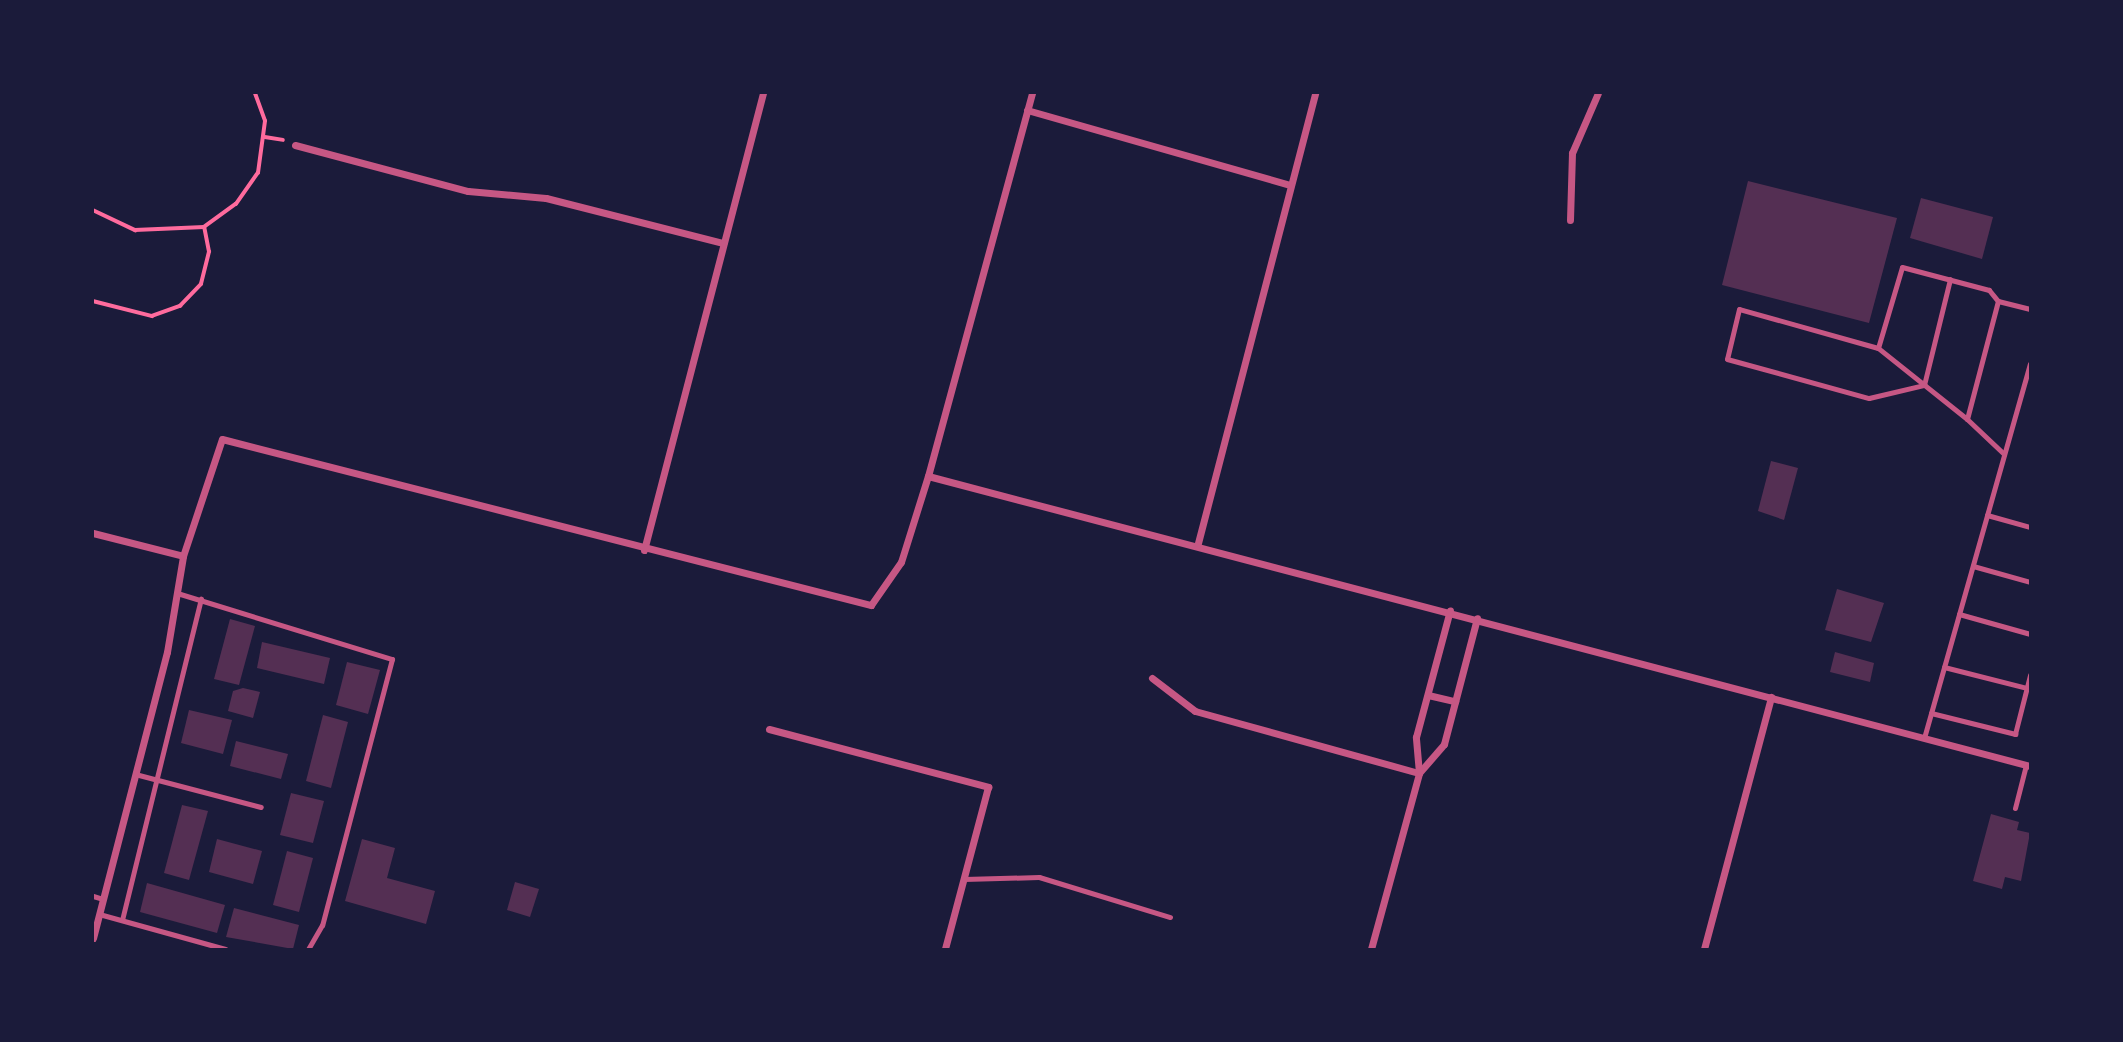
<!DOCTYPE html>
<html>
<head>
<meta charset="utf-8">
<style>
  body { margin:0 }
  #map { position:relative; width:2123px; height:1042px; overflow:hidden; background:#1b1b3a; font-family:Signika,sans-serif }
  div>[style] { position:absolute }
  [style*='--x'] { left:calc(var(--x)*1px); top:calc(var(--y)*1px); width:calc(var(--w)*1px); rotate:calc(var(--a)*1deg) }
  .building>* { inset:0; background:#542f53 }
  .path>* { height:3.5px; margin:-1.75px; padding:0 1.75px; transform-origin:1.75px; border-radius:1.75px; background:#ff6b9d }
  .service>* { height:5px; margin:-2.5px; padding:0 2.5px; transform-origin:2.5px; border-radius:2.5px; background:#c65784 }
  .minor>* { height:7px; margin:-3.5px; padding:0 3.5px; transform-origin:3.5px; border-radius:3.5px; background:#c65784 }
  span { translate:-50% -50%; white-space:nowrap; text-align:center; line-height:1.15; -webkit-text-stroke:7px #1b1b3a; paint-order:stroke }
  .frame { position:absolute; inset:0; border:94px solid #1b1b3a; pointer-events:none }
</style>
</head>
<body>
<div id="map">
  <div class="building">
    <i style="clip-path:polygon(1748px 181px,1897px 218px,1869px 323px,1722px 285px)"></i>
    <i style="clip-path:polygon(1921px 198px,1993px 217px,1982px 259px,1910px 238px)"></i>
    <i style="clip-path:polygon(1771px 461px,1798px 468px,1784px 520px,1758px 511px)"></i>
    <i style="clip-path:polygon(1837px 589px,1884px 603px,1871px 642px,1825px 630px)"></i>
    <i style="clip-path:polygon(230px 619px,255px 626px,239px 685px,214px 679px)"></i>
    <i style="clip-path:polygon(262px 642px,330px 658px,324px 684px,257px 668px)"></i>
    <i style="clip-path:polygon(1835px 652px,1874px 663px,1870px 682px,1830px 672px)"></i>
    <i style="clip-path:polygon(347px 662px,380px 670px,368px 714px,336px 705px)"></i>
    <i style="clip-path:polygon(243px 688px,260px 692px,253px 718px,228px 711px,233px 691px)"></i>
    <i style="clip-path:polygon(189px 710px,232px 720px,223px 754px,181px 743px)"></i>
    <i style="clip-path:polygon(323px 715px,348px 722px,331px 788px,306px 781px)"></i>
    <i style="clip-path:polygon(236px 741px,288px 754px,281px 779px,230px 766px)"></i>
    <i style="clip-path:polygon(291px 793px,324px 801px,313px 843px,280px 835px)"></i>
    <i style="clip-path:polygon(182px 805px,208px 811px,189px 880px,164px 873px)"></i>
    <i style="clip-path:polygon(1991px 814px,2019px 822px,2017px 830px,2030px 833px,2021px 881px,2005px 877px,2002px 889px,1973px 881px)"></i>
    <i style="clip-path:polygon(217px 839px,262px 851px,253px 884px,209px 872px)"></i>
    <i style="clip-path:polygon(362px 839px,395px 848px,387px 878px,435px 891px,426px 924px,345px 901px)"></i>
    <i style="clip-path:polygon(287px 851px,313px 858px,299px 912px,273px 905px)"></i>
    <i style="clip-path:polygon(515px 882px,539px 889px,530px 917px,507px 910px)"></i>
    <i style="clip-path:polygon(147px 883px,225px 905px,217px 933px,140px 912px)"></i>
    <i style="clip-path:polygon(234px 908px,299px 925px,293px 949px,226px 937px)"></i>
  </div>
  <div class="path">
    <i style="--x:265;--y:137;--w:18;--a:9"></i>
    <i style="--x:93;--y:210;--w:47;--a:25.5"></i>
    <i style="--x:135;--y:230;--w:69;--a:-2.5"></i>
    <i style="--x:93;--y:301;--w:61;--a:14.3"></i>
    <i style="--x:152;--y:316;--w:30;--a:-20"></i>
    <i style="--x:180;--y:306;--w:30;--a:-46"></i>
    <i style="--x:201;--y:284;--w:33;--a:-76"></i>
    <i style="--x:209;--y:252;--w:25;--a:-101"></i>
    <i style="--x:204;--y:227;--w:39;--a:-36"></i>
    <i style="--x:236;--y:204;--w:38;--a:-55"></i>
    <i style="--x:258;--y:173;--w:52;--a:-82.3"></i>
    <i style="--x:265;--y:121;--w:30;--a:-110"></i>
  </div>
  <div class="service">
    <i style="--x:1878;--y:348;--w:144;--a:-164.3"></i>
    <i style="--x:1739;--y:309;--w:51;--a:103.5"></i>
    <i style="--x:1727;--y:359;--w:147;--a:15.4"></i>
    <i style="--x:1869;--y:398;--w:57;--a:-13.3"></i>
    <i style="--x:1924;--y:385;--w:109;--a:-76.2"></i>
    <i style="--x:1967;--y:419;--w:114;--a:-141.4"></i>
    <i style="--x:1878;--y:348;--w:84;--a:-73.5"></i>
    <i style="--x:1902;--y:267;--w:90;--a:14.8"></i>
    <i style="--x:1989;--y:290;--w:14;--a:51"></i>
    <i style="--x:2004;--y:454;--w:51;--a:-136.6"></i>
    <i style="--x:1967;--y:419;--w:122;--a:-75.3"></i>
    <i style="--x:1998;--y:301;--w:33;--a:14"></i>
    <i style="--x:1987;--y:515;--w:45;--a:15.6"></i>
    <i style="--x:1973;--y:566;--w:59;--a:15.7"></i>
    <i style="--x:177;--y:593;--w:225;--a:17.1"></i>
    <i style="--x:392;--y:659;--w:275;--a:104.7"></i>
    <i style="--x:322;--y:925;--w:28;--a:120"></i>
    <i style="--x:1959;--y:614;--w:74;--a:15.7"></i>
    <i style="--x:1944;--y:667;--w:86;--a:14.2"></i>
    <i style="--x:1931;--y:713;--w:87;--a:14"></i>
    <i style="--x:2015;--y:734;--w:61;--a:-75.7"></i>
    <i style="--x:1924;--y:738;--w:389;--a:-74.2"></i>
    <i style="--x:135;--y:774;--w:130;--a:14.7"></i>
    <i style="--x:2015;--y:808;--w:44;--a:-75.7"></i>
    <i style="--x:964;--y:879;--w:75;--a:-1.5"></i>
    <i style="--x:1039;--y:877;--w:137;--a:17"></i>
    <i style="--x:93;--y:896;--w:10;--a:17"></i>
    <i style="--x:99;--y:914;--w:131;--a:15.5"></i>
    <i style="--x:122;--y:920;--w:331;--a:-76.2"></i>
  </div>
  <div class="minor">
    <i style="--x:1027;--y:110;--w:273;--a:15.9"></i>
    <i style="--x:295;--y:145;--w:179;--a:14.9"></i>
    <i style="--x:468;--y:191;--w:78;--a:5.1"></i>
    <i style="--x:546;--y:198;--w:183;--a:14.3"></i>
    <i style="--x:1570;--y:220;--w:67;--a:-88.3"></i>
    <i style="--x:1572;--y:153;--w:65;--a:-66.6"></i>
    <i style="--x:928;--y:476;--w:1140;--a:14.74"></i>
    <i style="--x:93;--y:533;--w:93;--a:14.3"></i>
    <i style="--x:1198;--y:543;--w:465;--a:-75.4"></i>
    <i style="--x:644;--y:550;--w:472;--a:-75.4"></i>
    <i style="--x:1152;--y:678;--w:54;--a:37.5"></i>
    <i style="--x:1195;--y:711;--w:232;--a:15.5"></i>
    <i style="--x:1428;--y:695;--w:28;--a:13"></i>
    <i style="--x:769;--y:729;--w:227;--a:14.8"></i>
    <i style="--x:988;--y:787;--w:168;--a:104.9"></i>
    <i style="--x:1419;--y:773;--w:38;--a:-49"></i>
    <i style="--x:1444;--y:744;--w:130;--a:-75.3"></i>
    <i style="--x:93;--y:938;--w:295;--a:-75.5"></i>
    <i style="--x:167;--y:652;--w:97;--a:-80.5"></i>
    <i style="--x:183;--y:556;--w:123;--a:-71.6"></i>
    <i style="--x:222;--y:439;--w:670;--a:14.35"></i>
    <i style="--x:871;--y:605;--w:52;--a:-55.1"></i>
    <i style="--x:901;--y:562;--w:90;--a:-72.6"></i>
    <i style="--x:928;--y:476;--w:397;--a:-74.8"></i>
    <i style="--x:1371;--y:949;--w:182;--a:-74.7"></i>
    <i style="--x:1419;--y:773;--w:36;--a:-95"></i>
    <i style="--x:1416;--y:737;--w:131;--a:-75"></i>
    <i style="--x:1704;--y:949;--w:261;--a:-75.1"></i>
  </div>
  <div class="frame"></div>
</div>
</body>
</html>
